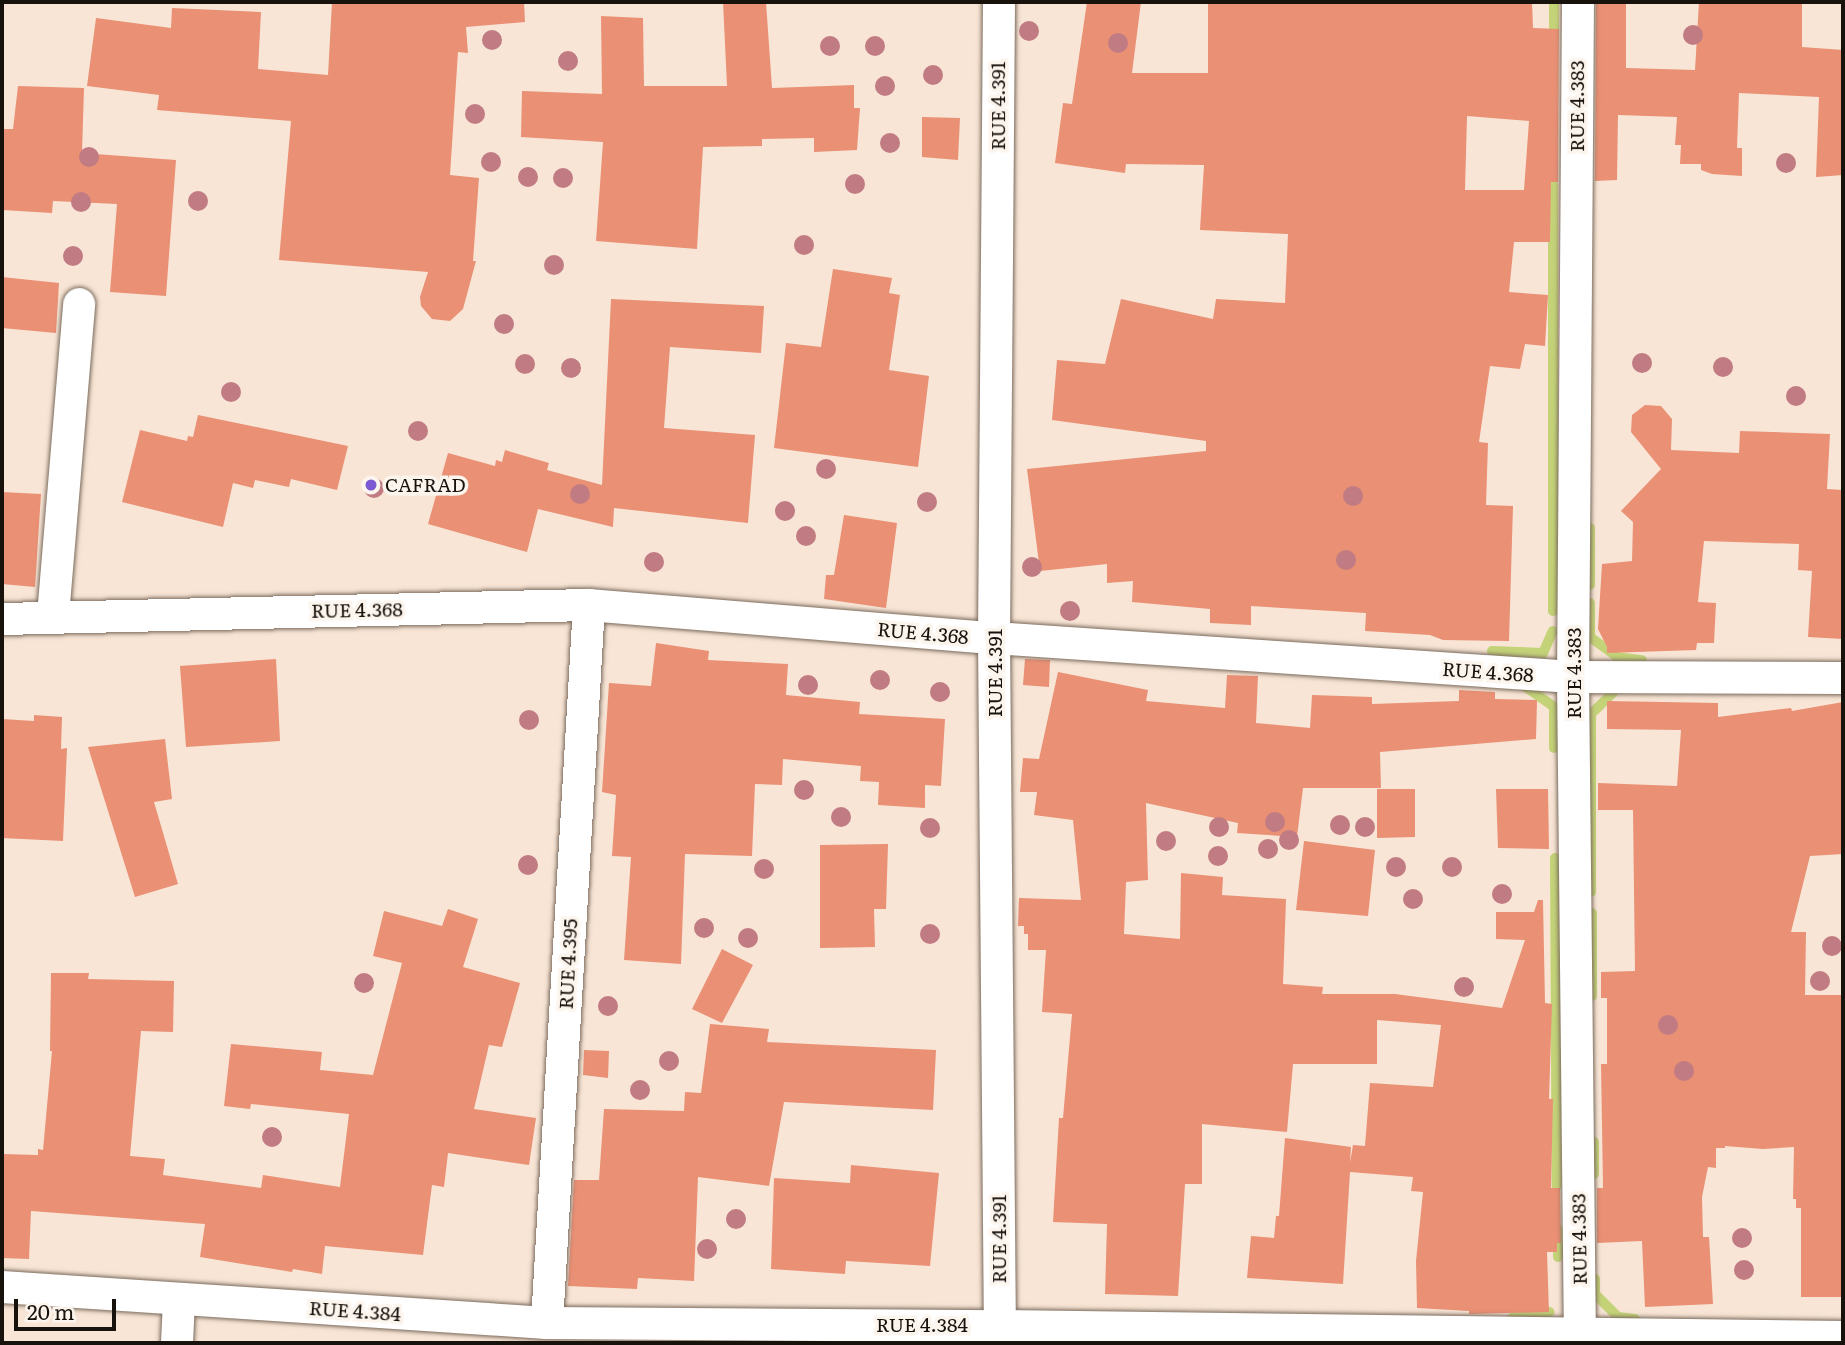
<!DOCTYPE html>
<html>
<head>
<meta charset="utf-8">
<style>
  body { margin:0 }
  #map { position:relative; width:1845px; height:1345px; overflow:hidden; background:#f8e5d5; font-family:Literata,serif }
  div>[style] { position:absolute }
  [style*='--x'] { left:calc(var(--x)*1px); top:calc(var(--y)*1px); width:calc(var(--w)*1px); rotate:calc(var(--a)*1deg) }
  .stream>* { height:10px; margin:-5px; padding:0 5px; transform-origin:5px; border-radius:5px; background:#c4d378 }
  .building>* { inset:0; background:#ea9075 }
  .roads { filter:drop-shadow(0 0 2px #7b6b5d) drop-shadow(0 0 2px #7b6b5d) }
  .minor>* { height:32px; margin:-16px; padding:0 16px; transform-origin:16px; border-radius:16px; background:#fff }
  .trees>* { width:20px; height:20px; margin:-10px; border-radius:50%; background:#c17b83 }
  .dots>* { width:19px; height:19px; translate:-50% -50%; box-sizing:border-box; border:4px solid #fcf5ee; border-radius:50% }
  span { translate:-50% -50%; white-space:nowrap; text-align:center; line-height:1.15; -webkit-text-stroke:7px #fcf5ee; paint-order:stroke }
  .street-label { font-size:19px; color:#18120d }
  .poi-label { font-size:19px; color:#18120d }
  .left { translate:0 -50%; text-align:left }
  .frame { position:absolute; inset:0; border:4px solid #18120d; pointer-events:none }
  .scale { position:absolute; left:14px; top:1299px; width:102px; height:32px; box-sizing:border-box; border:4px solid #18120d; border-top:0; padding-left:9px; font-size:21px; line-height:24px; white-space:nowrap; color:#18120d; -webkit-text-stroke:5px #fcf5ee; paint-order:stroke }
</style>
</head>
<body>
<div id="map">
  <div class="stream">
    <i style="--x:1554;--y:2;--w:38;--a:90"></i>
    <i style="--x:1553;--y:185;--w:426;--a:90"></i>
    <i style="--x:1590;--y:585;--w:57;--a:-90"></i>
    <i style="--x:1590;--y:603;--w:34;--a:90"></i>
    <i style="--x:1590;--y:637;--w:32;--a:36"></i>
    <i style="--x:1492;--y:651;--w:51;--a:2.2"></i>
    <i style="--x:1543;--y:653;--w:24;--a:-66"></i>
    <i style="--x:1616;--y:657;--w:26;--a:7"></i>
    <i style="--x:1523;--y:685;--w:38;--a:35"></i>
    <i style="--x:1554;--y:707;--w:41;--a:90"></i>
    <i style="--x:1591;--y:714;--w:178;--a:90"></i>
    <i style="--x:1591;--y:714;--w:36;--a:-44"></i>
    <i style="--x:1617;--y:689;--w:6;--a:0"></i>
    <i style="--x:1555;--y:858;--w:328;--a:89.7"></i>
    <i style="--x:1592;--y:913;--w:83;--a:90"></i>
    <i style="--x:1594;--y:1142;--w:32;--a:90"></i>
    <i style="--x:1558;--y:1229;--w:28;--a:90"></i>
    <i style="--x:1595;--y:1279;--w:15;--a:90"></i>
    <i style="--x:1595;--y:1294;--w:33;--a:45"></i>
    <i style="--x:1618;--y:1317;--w:17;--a:7"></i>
    <i style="--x:1512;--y:1318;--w:38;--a:-9"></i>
  </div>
  <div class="building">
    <i style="clip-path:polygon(332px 2px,524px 2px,525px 22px,466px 27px,468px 53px,458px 52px,450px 175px,479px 178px,473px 261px,476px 261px,463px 309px,450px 321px,432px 319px,421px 306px,420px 297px,428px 272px,279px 260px,291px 121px,157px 110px,159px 95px,87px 86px,96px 18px,171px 28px,172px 8px,261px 12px,258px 69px,328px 75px)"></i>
    <i style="clip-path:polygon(723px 2px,766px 2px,772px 88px,854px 85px,854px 108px,860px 108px,857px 150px,814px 152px,814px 138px,762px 139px,762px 146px,703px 147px,697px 249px,596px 241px,603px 142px,521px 137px,522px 91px,602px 94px,601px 16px,643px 18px,644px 86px,727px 86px)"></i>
    <i style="clip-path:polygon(evenodd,1087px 2px,1141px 2px,1132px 73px,1208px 73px,1208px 2px,1532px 2px,1533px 28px,1559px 29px,1558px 182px,1551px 182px,1550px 242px,1514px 242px,1509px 292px,1548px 295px,1545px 346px,1525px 344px,1520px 369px,1490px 366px,1479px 442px,1488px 443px,1486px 505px,1513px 506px,1509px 641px,1443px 640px,1430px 635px,1365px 631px,1366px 613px,1251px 606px,1251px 625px,1210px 623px,1210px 609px,1132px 602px,1133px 581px,1107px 583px,1107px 564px,1040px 571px,1027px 469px,1206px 451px,1206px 441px,1052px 420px,1057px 360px,1105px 364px,1121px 299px,1213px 319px,1216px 299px,1285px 303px,1288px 234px,1200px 230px,1204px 165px,1126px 164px,1125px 173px,1055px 163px,1063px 103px,1072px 104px,1087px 2px,1467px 116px,1529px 121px,1524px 190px,1465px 190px,1467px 116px)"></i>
    <i style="clip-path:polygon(1596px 2px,1626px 2px,1626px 68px,1695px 70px,1699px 2px,1802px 2px,1802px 47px,1843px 50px,1843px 175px,1816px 177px,1819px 97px,1739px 93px,1737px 148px,1742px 148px,1742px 176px,1712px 174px,1701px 170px,1701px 164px,1680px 164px,1681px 145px,1675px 145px,1677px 117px,1618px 115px,1617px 180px,1595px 181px)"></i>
    <i style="clip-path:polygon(18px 86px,84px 88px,82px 153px,176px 160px,166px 296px,110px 292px,117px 204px,53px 201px,52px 213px,2px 210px,2px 129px,13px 129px)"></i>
    <i style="clip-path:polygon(922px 117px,960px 118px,958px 160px,922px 157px)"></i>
    <i style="clip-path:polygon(833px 269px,892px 278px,889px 293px,900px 295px,889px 370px,929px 376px,918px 467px,774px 448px,786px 343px,821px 347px)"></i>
    <i style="clip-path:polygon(2px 277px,59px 283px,56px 333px,2px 328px)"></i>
    <i style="clip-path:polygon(611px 299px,764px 306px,761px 353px,670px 347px,664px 428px,755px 435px,748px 523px,614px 508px,613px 527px,538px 509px,527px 552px,428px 524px,448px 453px,495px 466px,496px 460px,502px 462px,505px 450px,549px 463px,547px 470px,602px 485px)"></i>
    <i style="clip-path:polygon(1645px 405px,1661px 406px,1672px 419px,1671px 450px,1739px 453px,1740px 431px,1830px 434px,1827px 489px,1843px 490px,1843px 639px,1808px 637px,1812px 571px,1798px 570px,1799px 544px,1704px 541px,1698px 602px,1716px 603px,1714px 643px,1697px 643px,1696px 650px,1607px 653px,1607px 647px,1598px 629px,1602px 564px,1632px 561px,1633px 522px,1621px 511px,1661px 469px,1631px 432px,1632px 415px)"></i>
    <i style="clip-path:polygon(198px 415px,348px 446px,337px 490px,291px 479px,289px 487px,255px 480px,253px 488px,233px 483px,223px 527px,122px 502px,140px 430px,187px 441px,188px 436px,193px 437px)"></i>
    <i style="clip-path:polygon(2px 492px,41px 494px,35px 587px,2px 584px)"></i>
    <i style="clip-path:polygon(844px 515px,897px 523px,886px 608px,824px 599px,826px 575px,834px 575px)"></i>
    <i style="clip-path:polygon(656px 643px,709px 651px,708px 660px,788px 664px,786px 695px,860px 702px,859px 714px,945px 719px,941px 786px,925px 785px,925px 808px,878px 805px,879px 782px,860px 781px,861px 766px,783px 759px,782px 785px,755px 784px,752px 856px,685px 854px,681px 964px,624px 960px,631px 857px,612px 856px,616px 795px,602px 792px,609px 683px,651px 686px)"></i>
    <i style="clip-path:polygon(276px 659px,280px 741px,186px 747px,180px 666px)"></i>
    <i style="clip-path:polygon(1025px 659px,1050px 660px,1049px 687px,1023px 685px)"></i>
    <i style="clip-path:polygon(1058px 672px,1148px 690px,1146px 701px,1225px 708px,1227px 675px,1258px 676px,1256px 723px,1310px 728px,1312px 695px,1372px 697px,1372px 704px,1459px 701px,1459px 690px,1495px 692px,1495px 699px,1537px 700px,1536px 739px,1380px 752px,1381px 788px,1303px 788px,1297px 837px,1237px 833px,1238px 823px,1146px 803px,1148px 880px,1126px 882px,1124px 934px,1180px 939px,1181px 873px,1223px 877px,1222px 895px,1286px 899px,1283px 984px,1323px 987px,1322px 994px,1395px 994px,1502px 1008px,1525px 940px,1496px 939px,1496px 912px,1534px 912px,1538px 900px,1543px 900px,1545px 1003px,1552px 1004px,1549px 1099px,1553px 1099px,1551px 1188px,1560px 1188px,1561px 1243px,1557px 1243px,1557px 1252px,1547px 1252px,1549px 1312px,1469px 1314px,1469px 1311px,1417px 1308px,1416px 1261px,1423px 1192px,1411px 1191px,1413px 1177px,1350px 1172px,1343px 1284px,1247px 1278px,1251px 1236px,1274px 1238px,1276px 1216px,1279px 1216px,1285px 1138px,1351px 1147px,1350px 1163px,1353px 1145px,1365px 1146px,1370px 1083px,1433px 1087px,1441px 1025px,1377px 1020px,1377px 1064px,1293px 1064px,1287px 1132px,1202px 1124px,1202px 1184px,1185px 1184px,1178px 1296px,1105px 1294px,1107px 1224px,1053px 1222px,1059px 1118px,1063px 1118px,1072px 1014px,1042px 1012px,1046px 950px,1028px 950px,1028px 934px,1024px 934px,1024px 926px,1018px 926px,1019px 898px,1081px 900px,1073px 820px,1034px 815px,1037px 792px,1020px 792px,1023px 758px,1039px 759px)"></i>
    <i style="clip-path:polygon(1607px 701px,1718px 703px,1718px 717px,1791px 708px,1792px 711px,1843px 702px,1843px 854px,1810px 856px,1791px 932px,1806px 932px,1805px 995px,1843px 995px,1843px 1297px,1801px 1297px,1801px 1208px,1796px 1208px,1796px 1199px,1793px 1199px,1794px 1147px,1763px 1149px,1725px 1146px,1725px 1148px,1716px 1148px,1716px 1168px,1708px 1167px,1702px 1197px,1703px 1237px,1709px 1237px,1713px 1304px,1645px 1307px,1642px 1241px,1597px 1243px,1597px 1188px,1603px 1188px,1601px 1064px,1607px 1064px,1607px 998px,1601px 998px,1601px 972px,1635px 971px,1633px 810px,1598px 810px,1598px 783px,1677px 786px,1681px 730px,1607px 729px)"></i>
    <i style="clip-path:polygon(34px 715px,62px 717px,61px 749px,67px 748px,63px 841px,2px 838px,2px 719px,34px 721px)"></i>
    <i style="clip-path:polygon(165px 739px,172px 799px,154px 802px,178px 884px,135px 897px,88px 747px)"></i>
    <i style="clip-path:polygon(1377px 789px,1415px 789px,1415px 837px,1377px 838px)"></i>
    <i style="clip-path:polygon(1496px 789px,1548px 789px,1549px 849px,1498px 848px)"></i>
    <i style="clip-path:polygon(1304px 841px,1375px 850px,1368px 916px,1296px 910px)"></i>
    <i style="clip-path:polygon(888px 844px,886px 909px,874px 909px,875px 947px,820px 948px,820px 845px)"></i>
    <i style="clip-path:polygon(448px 909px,478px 919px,463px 967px,520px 983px,502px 1047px,489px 1045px,474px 1109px,536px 1118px,529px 1165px,448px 1153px,444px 1187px,432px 1185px,423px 1255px,325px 1246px,322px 1274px,293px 1269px,292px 1272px,200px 1257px,205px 1224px,31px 1211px,29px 1259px,2px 1258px,4px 1206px,2px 1206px,2px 1154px,38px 1155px,38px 1149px,43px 1150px,52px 1051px,50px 1051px,51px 973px,89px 973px,88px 979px,174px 981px,173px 1032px,141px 1031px,130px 1156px,165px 1159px,163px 1175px,261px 1188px,263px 1175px,340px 1187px,349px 1114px,251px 1104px,250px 1109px,224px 1106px,231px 1044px,322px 1052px,320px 1070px,373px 1075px,402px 963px,373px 956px,384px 911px,442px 926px)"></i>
    <i style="clip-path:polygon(722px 949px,753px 965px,722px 1023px,692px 1009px)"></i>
    <i style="clip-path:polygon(710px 1024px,769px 1029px,767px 1042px,936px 1050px,933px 1110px,784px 1102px,769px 1186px,698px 1177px,694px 1281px,638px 1278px,637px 1289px,568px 1286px,574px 1180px,599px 1180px,604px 1109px,684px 1111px,685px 1092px,701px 1093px)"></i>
    <i style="clip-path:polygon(584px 1050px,609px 1051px,608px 1078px,583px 1075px)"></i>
    <i style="clip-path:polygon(851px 1165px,939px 1173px,930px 1266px,846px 1261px,845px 1274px,771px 1269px,774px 1178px,850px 1183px)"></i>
  </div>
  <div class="roads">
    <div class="minor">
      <i style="--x:999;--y:2;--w:636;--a:90.45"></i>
      <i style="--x:994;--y:638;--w:705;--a:89.51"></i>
      <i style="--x:1578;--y:2;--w:675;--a:90.42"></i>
      <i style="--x:1573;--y:677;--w:666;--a:89.4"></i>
      <i style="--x:53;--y:616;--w:313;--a:-85.2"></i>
      <i style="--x:2;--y:619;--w:587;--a:-1.37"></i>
      <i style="--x:589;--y:605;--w:406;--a:4.7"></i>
      <i style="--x:994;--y:638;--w:580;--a:3.85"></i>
      <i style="--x:1573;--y:677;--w:270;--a:0.2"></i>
      <i style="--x:2;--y:1287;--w:546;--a:3.78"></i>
      <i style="--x:547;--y:1323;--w:453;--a:0.4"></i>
      <i style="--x:1000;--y:1326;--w:843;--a:0.75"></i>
      <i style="--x:547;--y:1323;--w:719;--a:-86.65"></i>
      <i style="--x:177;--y:1343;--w:43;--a:-87.3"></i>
    </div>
  </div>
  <div class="trees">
    <i style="left:1029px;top:31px"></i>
    <i style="left:1693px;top:35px"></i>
    <i style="left:492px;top:40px"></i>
    <i style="left:1118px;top:43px"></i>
    <i style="left:830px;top:46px"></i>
    <i style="left:875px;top:46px"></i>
    <i style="left:568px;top:61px"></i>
    <i style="left:933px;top:75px"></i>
    <i style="left:885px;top:86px"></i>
    <i style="left:475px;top:114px"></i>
    <i style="left:890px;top:143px"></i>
    <i style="left:89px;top:157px"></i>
    <i style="left:491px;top:162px"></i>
    <i style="left:1786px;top:163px"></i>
    <i style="left:528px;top:177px"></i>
    <i style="left:563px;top:178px"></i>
    <i style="left:855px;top:184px"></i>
    <i style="left:198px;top:201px"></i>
    <i style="left:81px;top:202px"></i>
    <i style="left:804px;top:245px"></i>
    <i style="left:73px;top:256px"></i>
    <i style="left:554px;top:265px"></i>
    <i style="left:504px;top:324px"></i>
    <i style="left:1642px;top:363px"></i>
    <i style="left:525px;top:364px"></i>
    <i style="left:1723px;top:367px"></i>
    <i style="left:571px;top:368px"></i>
    <i style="left:231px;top:392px"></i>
    <i style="left:1796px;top:396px"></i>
    <i style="left:418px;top:431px"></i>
    <i style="left:826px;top:469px"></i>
    <i style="left:374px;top:488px"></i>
    <i style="left:580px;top:494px"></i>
    <i style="left:1353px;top:496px"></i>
    <i style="left:927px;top:502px"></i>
    <i style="left:785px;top:511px"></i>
    <i style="left:806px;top:536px"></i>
    <i style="left:1346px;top:560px"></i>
    <i style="left:654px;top:562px"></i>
    <i style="left:1032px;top:567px"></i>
    <i style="left:1070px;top:611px"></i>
    <i style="left:880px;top:680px"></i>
    <i style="left:808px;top:685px"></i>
    <i style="left:940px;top:692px"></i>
    <i style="left:529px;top:720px"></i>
    <i style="left:804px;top:790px"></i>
    <i style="left:841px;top:817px"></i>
    <i style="left:1275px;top:822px"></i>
    <i style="left:1340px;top:825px"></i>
    <i style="left:1219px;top:827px"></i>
    <i style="left:1365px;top:827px"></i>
    <i style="left:930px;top:828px"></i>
    <i style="left:1289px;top:840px"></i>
    <i style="left:1166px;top:841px"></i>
    <i style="left:1268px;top:849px"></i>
    <i style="left:1218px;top:856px"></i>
    <i style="left:528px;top:865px"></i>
    <i style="left:1396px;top:867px"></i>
    <i style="left:1452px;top:867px"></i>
    <i style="left:764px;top:869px"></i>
    <i style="left:1502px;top:894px"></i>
    <i style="left:1413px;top:899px"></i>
    <i style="left:704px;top:928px"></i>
    <i style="left:930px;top:934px"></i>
    <i style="left:748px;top:938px"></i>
    <i style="left:1832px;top:946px"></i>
    <i style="left:1820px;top:981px"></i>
    <i style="left:364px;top:983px"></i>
    <i style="left:1464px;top:987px"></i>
    <i style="left:608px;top:1006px"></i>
    <i style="left:1668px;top:1025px"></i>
    <i style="left:669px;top:1061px"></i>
    <i style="left:1684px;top:1071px"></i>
    <i style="left:640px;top:1090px"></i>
    <i style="left:272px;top:1137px"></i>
    <i style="left:736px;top:1219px"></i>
    <i style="left:1742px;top:1238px"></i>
    <i style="left:707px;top:1249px"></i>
    <i style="left:1744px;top:1270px"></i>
  </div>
  <div class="dots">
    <i style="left:371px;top:485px;background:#7a59d3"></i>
  </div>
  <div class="street-label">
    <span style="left:998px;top:106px;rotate:-90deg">RUE 4.391</span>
    <span style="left:1577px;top:106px;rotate:-90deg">RUE 4.383</span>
    <span style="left:357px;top:610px;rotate:-1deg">RUE 4.368</span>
    <span style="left:923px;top:633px;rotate:5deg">RUE 4.368</span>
    <span style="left:1488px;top:672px;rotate:4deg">RUE 4.368</span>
    <span style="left:995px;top:673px;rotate:-90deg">RUE 4.391</span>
    <span style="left:1574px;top:673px;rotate:-90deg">RUE 4.383</span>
    <span style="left:568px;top:964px;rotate:-87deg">RUE 4.395</span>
    <span style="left:999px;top:1239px;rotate:-90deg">RUE 4.391</span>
    <span style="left:1579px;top:1239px;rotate:-91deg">RUE 4.383</span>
    <span style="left:355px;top:1311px;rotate:4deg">RUE 4.384</span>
    <span style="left:922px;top:1325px">RUE 4.384</span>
  </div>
  <div class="poi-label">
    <span class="left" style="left:385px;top:485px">CAFRAD</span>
  </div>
  <div class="frame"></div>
  <div class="scale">20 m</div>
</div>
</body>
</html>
